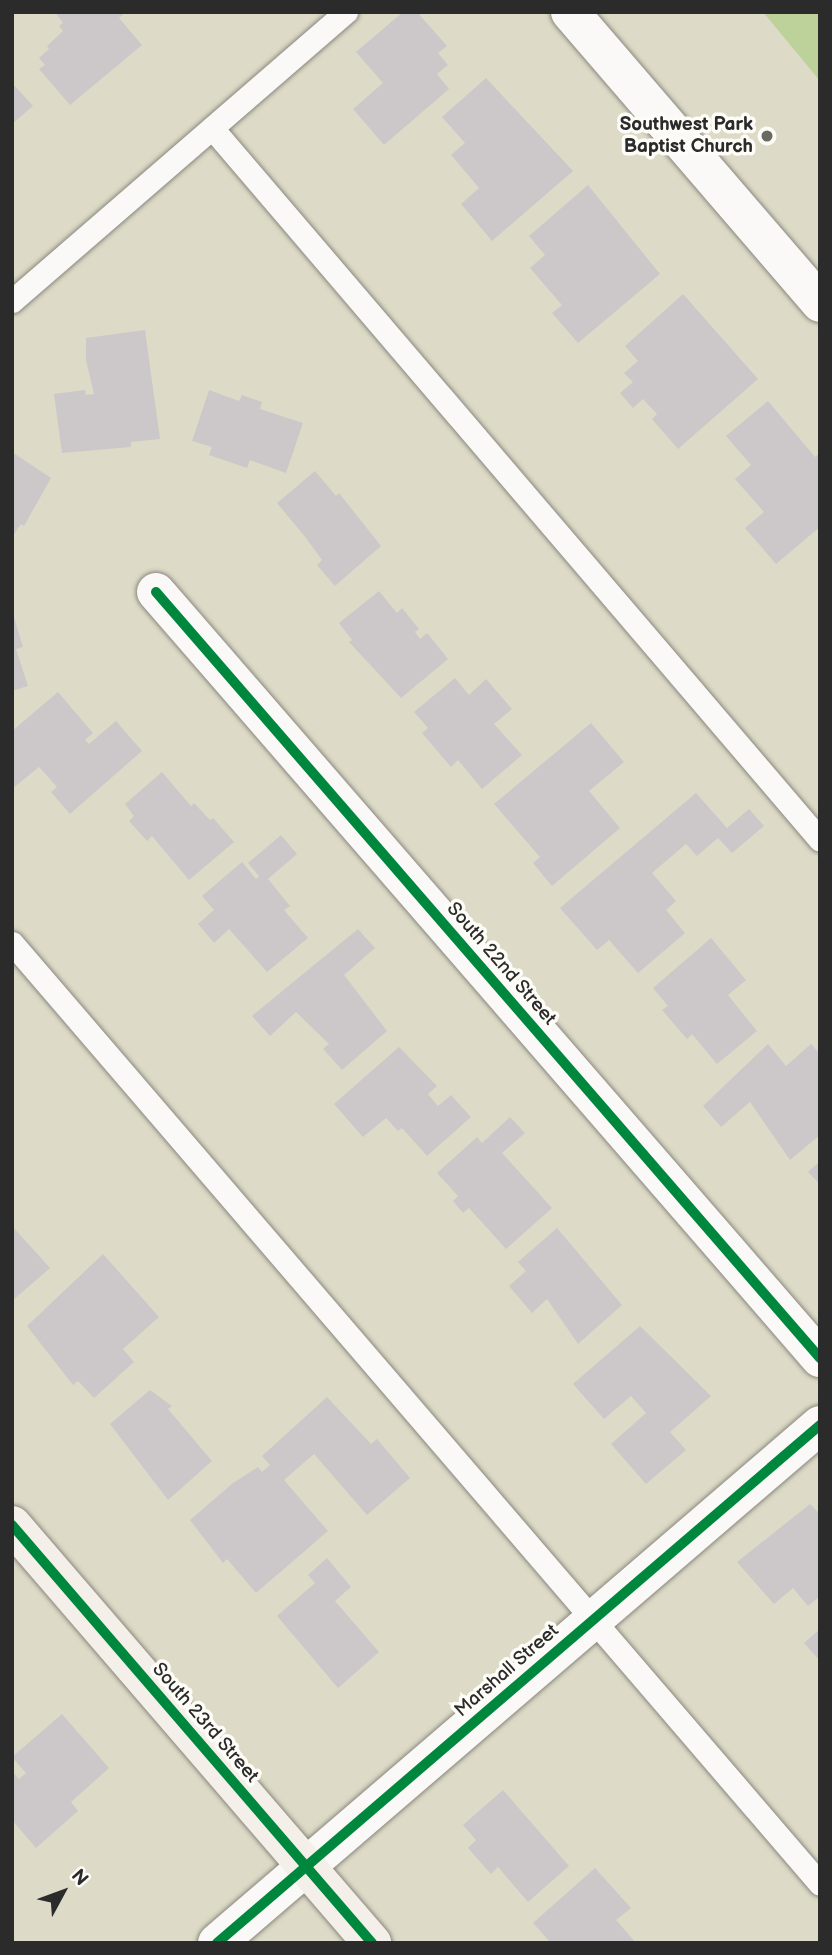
<!DOCTYPE html>
<html>
<head>
<meta charset="utf-8">
<style>
  body { margin:0 }
  #map { position:relative; width:832px; height:1955px; overflow:hidden; background:#dddac7; font-family:"Balsamiq Sans",sans-serif }
  div>[style] { position:absolute }
  [style*='--x'] { left:calc(var(--x)*1px); top:calc(var(--y)*1px); width:calc(var(--w)*1px); rotate:calc(var(--a)*1deg) }
  .green>* { inset:0; background:#bdd29b }
  .building>* { inset:0; background:#ccc8c9 }
  .roads { filter:drop-shadow(0 0 2px #89887e) drop-shadow(0 0 2px #89887e) }
  .lane>* { height:23px; margin:-11.5px; padding:0 11.5px; transform-origin:11.5px; border-radius:11.5px; background:#faf9f7 }
  .street>* { height:38px; margin:-19px; padding:0 19px; transform-origin:19px; border-radius:19px; background:#faf9f7 }
  .secondary>* { height:38px; margin:-19px; padding:0 19px; transform-origin:19px; border-radius:19px; background:#f4f0e9 }
  .cycleway>* { height:10px; margin:-5px; padding:0 5px; transform-origin:5px; border-radius:5px; background:#00873e }
  .dots>* { width:19px; height:19px; translate:-50% -50%; box-sizing:border-box; border:4px solid #fdfcf7; border-radius:50% }
  span { translate:-50% -50%; white-space:nowrap; text-align:center; line-height:1.15; -webkit-text-stroke:7px #fdfcf7; paint-order:stroke }
  .poi-label { font-size:19px; color:#2b2b2b; font-weight:700 }
  .right { translate:-100% -50%; text-align:right }
  .street-label { font-size:19px; color:#2b2b2b }
  .frame { position:absolute; inset:0; border:14px solid #2b2b2b; pointer-events:none }
  .north { position:absolute; left:28px; top:1857px; width:70px; height:70px; -webkit-text-stroke:5px #fdfcf7; paint-order:stroke; rotate:49deg; font-size:19px; font-weight:700; line-height:28px; text-align:center; color:#2b2b2b }
  .north::after { content:''; display:block; margin:auto; width:24px; height:32px; background:#2b2b2b; clip-path:polygon(50% 0,100% 100%,50% 72%,0 100%) }
</style>
</head>
<body>
<div id="map">
  <div class="green">
    <i style="clip-path:polygon(763px 12px,820px 12px,820px 81px)"></i>
  </div>
  <div class="building">
    <i style="clip-path:polygon(55px 12px,125px 12px,119px 18px,142px 45px,70px 105px,39px 69px,45px 65px,39px 58px,49px 49px,47px 46px,63px 31px,59px 26px,63px 23px)"></i>
    <i style="clip-path:polygon(403px 12px,417px 12px,447px 46px,438px 53px,448px 65px,437px 74px,449px 89px,384px 145px,353px 109px,383px 83px,356px 52px)"></i>
    <i style="clip-path:polygon(486px 78px,573px 171px,492px 241px,461px 204px,479px 188px,451px 155px,465px 143px,442px 117px)"></i>
    <i style="clip-path:polygon(12px 83px,33px 106px,12px 124px)"></i>
    <i style="clip-path:polygon(588px 185px,660px 274px,578px 343px,552px 313px,562px 305px,530px 268px,545px 255px,529px 236px)"></i>
    <i style="clip-path:polygon(683px 294px,758px 379px,678px 449px,652px 419px,657px 414px,643px 399px,633px 408px,620px 393px,633px 382px,624px 373px,638px 361px,625px 346px)"></i>
    <i style="clip-path:polygon(145px 330px,160px 439px,131px 442px,131px 447px,62px 453px,54px 394px,85px 390px,86px 395px,94px 394px,86px 360px,86px 338px)"></i>
    <i style="clip-path:polygon(209px 390px,239px 401px,242px 395px,262px 402px,260px 409px,303px 423px,286px 473px,250px 460px,247px 468px,209px 455px,212px 447px,192px 441px)"></i>
    <i style="clip-path:polygon(768px 401px,815px 457px,820px 453px,820px 527px,776px 564px,745px 528px,764px 512px,735px 479px,751px 465px,726px 436px)"></i>
    <i style="clip-path:polygon(12px 452px,51px 478px,24px 526px,21px 524px,12px 537px)"></i>
    <i style="clip-path:polygon(315px 471px,336px 496px,339px 493px,381px 546px,335px 586px,317px 565px,322px 560px,306px 538px,277px 503px)"></i>
    <i style="clip-path:polygon(379px 591px,397px 613px,402px 608px,419px 629px,415px 632px,420px 639px,427px 633px,448px 659px,401px 698px,349px 642px,352px 640px,339px 623px)"></i>
    <i style="clip-path:polygon(13px 614px,23px 647px,16px 649px,28px 686px,12px 691px)"></i>
    <i style="clip-path:polygon(455px 678px,469px 695px,486px 679px,512px 709px,494px 724px,522px 755px,482px 789px,458px 760px,451px 767px,422px 733px,428px 728px,414px 712px)"></i>
    <i style="clip-path:polygon(58px 692px,93px 733px,85px 740px,89px 744px,116px 721px,142px 751px,70px 814px,51px 792px,57px 787px,39px 767px,12px 789px,12px 731px)"></i>
    <i style="clip-path:polygon(591px 723px,624px 762px,589px 791px,620px 828px,552px 886px,533px 863px,540px 857px,494px 804px)"></i>
    <i style="clip-path:polygon(162px 772px,191px 806px,194px 803px,210px 820px,213px 818px,234px 842px,189px 880px,152px 836px,147px 841px,129px 821px,134px 816px,125px 804px)"></i>
    <i style="clip-path:polygon(696px 793px,727px 828px,749px 809px,764px 826px,732px 853px,718px 838px,697px 856px,686px 844px,652px 873px,676px 901px,666px 910px,685px 933px,638px 973px,609px 940px,597px 950px,560px 908px)"></i>
    <i style="clip-path:polygon(281px 835px,297px 854px,268px 879px,290px 906px,284px 910px,308px 938px,267px 972px,229px 929px,214px 943px,198px 924px,214px 910px,202px 896px,242px 862px,256px 879px,259px 876px,248px 863px)"></i>
    <i style="clip-path:polygon(358px 929px,375px 948px,344px 975px,387px 1031px,342px 1070px,323px 1049px,329px 1044px,296px 1012px,270px 1036px,252px 1016px)"></i>
    <i style="clip-path:polygon(711px 938px,746px 980px,728px 995px,757px 1031px,717px 1064px,692px 1034px,687px 1039px,662px 1010px,668px 1006px,653px 988px)"></i>
    <i style="clip-path:polygon(768px 1044px,786px 1066px,811px 1044px,820px 1054px,820px 1135px,790px 1160px,750px 1102px,721px 1127px,703px 1106px)"></i>
    <i style="clip-path:polygon(399px 1047px,437px 1086px,428px 1094px,438px 1106px,451px 1095px,471px 1117px,427px 1156px,402px 1128px,398px 1131px,386px 1118px,363px 1137px,334px 1104px)"></i>
    <i style="clip-path:polygon(510px 1117px,525px 1133px,502px 1153px,552px 1208px,506px 1249px,469px 1208px,463px 1213px,453px 1201px,458px 1196px,437px 1173px,477px 1137px,482px 1143px)"></i>
    <i style="clip-path:polygon(820px 1161px,820px 1184px,808px 1172px)"></i>
    <i style="clip-path:polygon(12px 1226px,50px 1268px,12px 1301px)"></i>
    <i style="clip-path:polygon(557px 1228px,622px 1305px,578px 1344px,547px 1299px,532px 1313px,509px 1286px,526px 1271px,518px 1262px)"></i>
    <i style="clip-path:polygon(103px 1254px,159px 1317px,123px 1349px,134px 1362px,94px 1398px,78px 1381px,73px 1385px,27px 1326px)"></i>
    <i style="clip-path:polygon(640px 1326px,711px 1396px,670px 1432px,686px 1450px,646px 1484px,611px 1444px,646px 1413px,631px 1396px,604px 1419px,573px 1384px)"></i>
    <i style="clip-path:polygon(150px 1390px,172px 1406px,168px 1409px,212px 1461px,168px 1500px,110px 1424px)"></i>
    <i style="clip-path:polygon(327px 1397px,371px 1444px,377px 1439px,410px 1478px,367px 1515px,314px 1454px,284px 1480px,328px 1531px,256px 1593px,227px 1559px,223px 1563px,190px 1520px,233px 1483px,258px 1467px,262px 1472px,270px 1465px,262px 1456px)"></i>
    <i style="clip-path:polygon(810px 1504px,820px 1514px,820px 1596px,808px 1606px,793px 1588px,774px 1604px,737px 1562px)"></i>
    <i style="clip-path:polygon(327px 1558px,351px 1587px,335px 1601px,379px 1652px,338px 1688px,277px 1616px,315px 1583px,308px 1575px)"></i>
    <i style="clip-path:polygon(820px 1629px,820px 1661px,804px 1643px)"></i>
    <i style="clip-path:polygon(62px 1714px,109px 1768px,71px 1802px,78px 1811px,36px 1848px,12px 1820px,12px 1771px,19px 1779px,26px 1773px,12px 1757px)"></i>
    <i style="clip-path:polygon(503px 1790px,569px 1866px,528px 1902px,498px 1867px,491px 1874px,468px 1848px,476px 1840px,463px 1825px)"></i>
    <i style="clip-path:polygon(595px 1868px,631px 1908px,616px 1920px,636px 1943px,551px 1943px,533px 1923px)"></i>
  </div>
  <div class="roads">
    <div class="lane">
      <i style="--x:212;--y:128;--w:936;--a:49.5"></i>
      <i style="--x:12;--y:301;--w:442;--a:-40.9"></i>
      <i style="--x:12;--y:943;--w:1240;--a:49.35"></i>
    </div>
    <div class="street">
      <i style="--x:570;--y:12;--w:384;--a:49.3"></i>
      <i style="--x:156;--y:592;--w:1014;--a:49.08"></i>
      <i style="--x:217;--y:1943;--w:795;--a:-40.66"></i>
    </div>
    <div class="secondary">
      <i style="--x:12;--y:1525;--w:552;--a:49.26"></i>
    </div>
  </div>
  <div class="cycleway">
    <i style="--x:156;--y:592;--w:1014;--a:49.08"></i>
    <i style="--x:12;--y:1525;--w:552;--a:49.26"></i>
    <i style="--x:217;--y:1943;--w:795;--a:-40.66"></i>
  </div>
  <div class="dots">
    <i style="left:767px;top:136px;background:#696862"></i>
  </div>
  <div class="poi-label">
    <span class="right" style="left:753px;top:136px">Southwest Park<br>Baptist Church</span>
  </div>
  <div class="street-label">
    <span style="left:501px;top:964px;rotate:49deg">South 22nd Street</span>
    <span style="left:507px;top:1671px;rotate:-41deg">Marshall Street</span>
    <span style="left:205px;top:1723px;rotate:49deg">South 23rd Street</span>
  </div>
  <div class="frame"></div>
  <div class="north">N</div>
</div>
</body>
</html>
